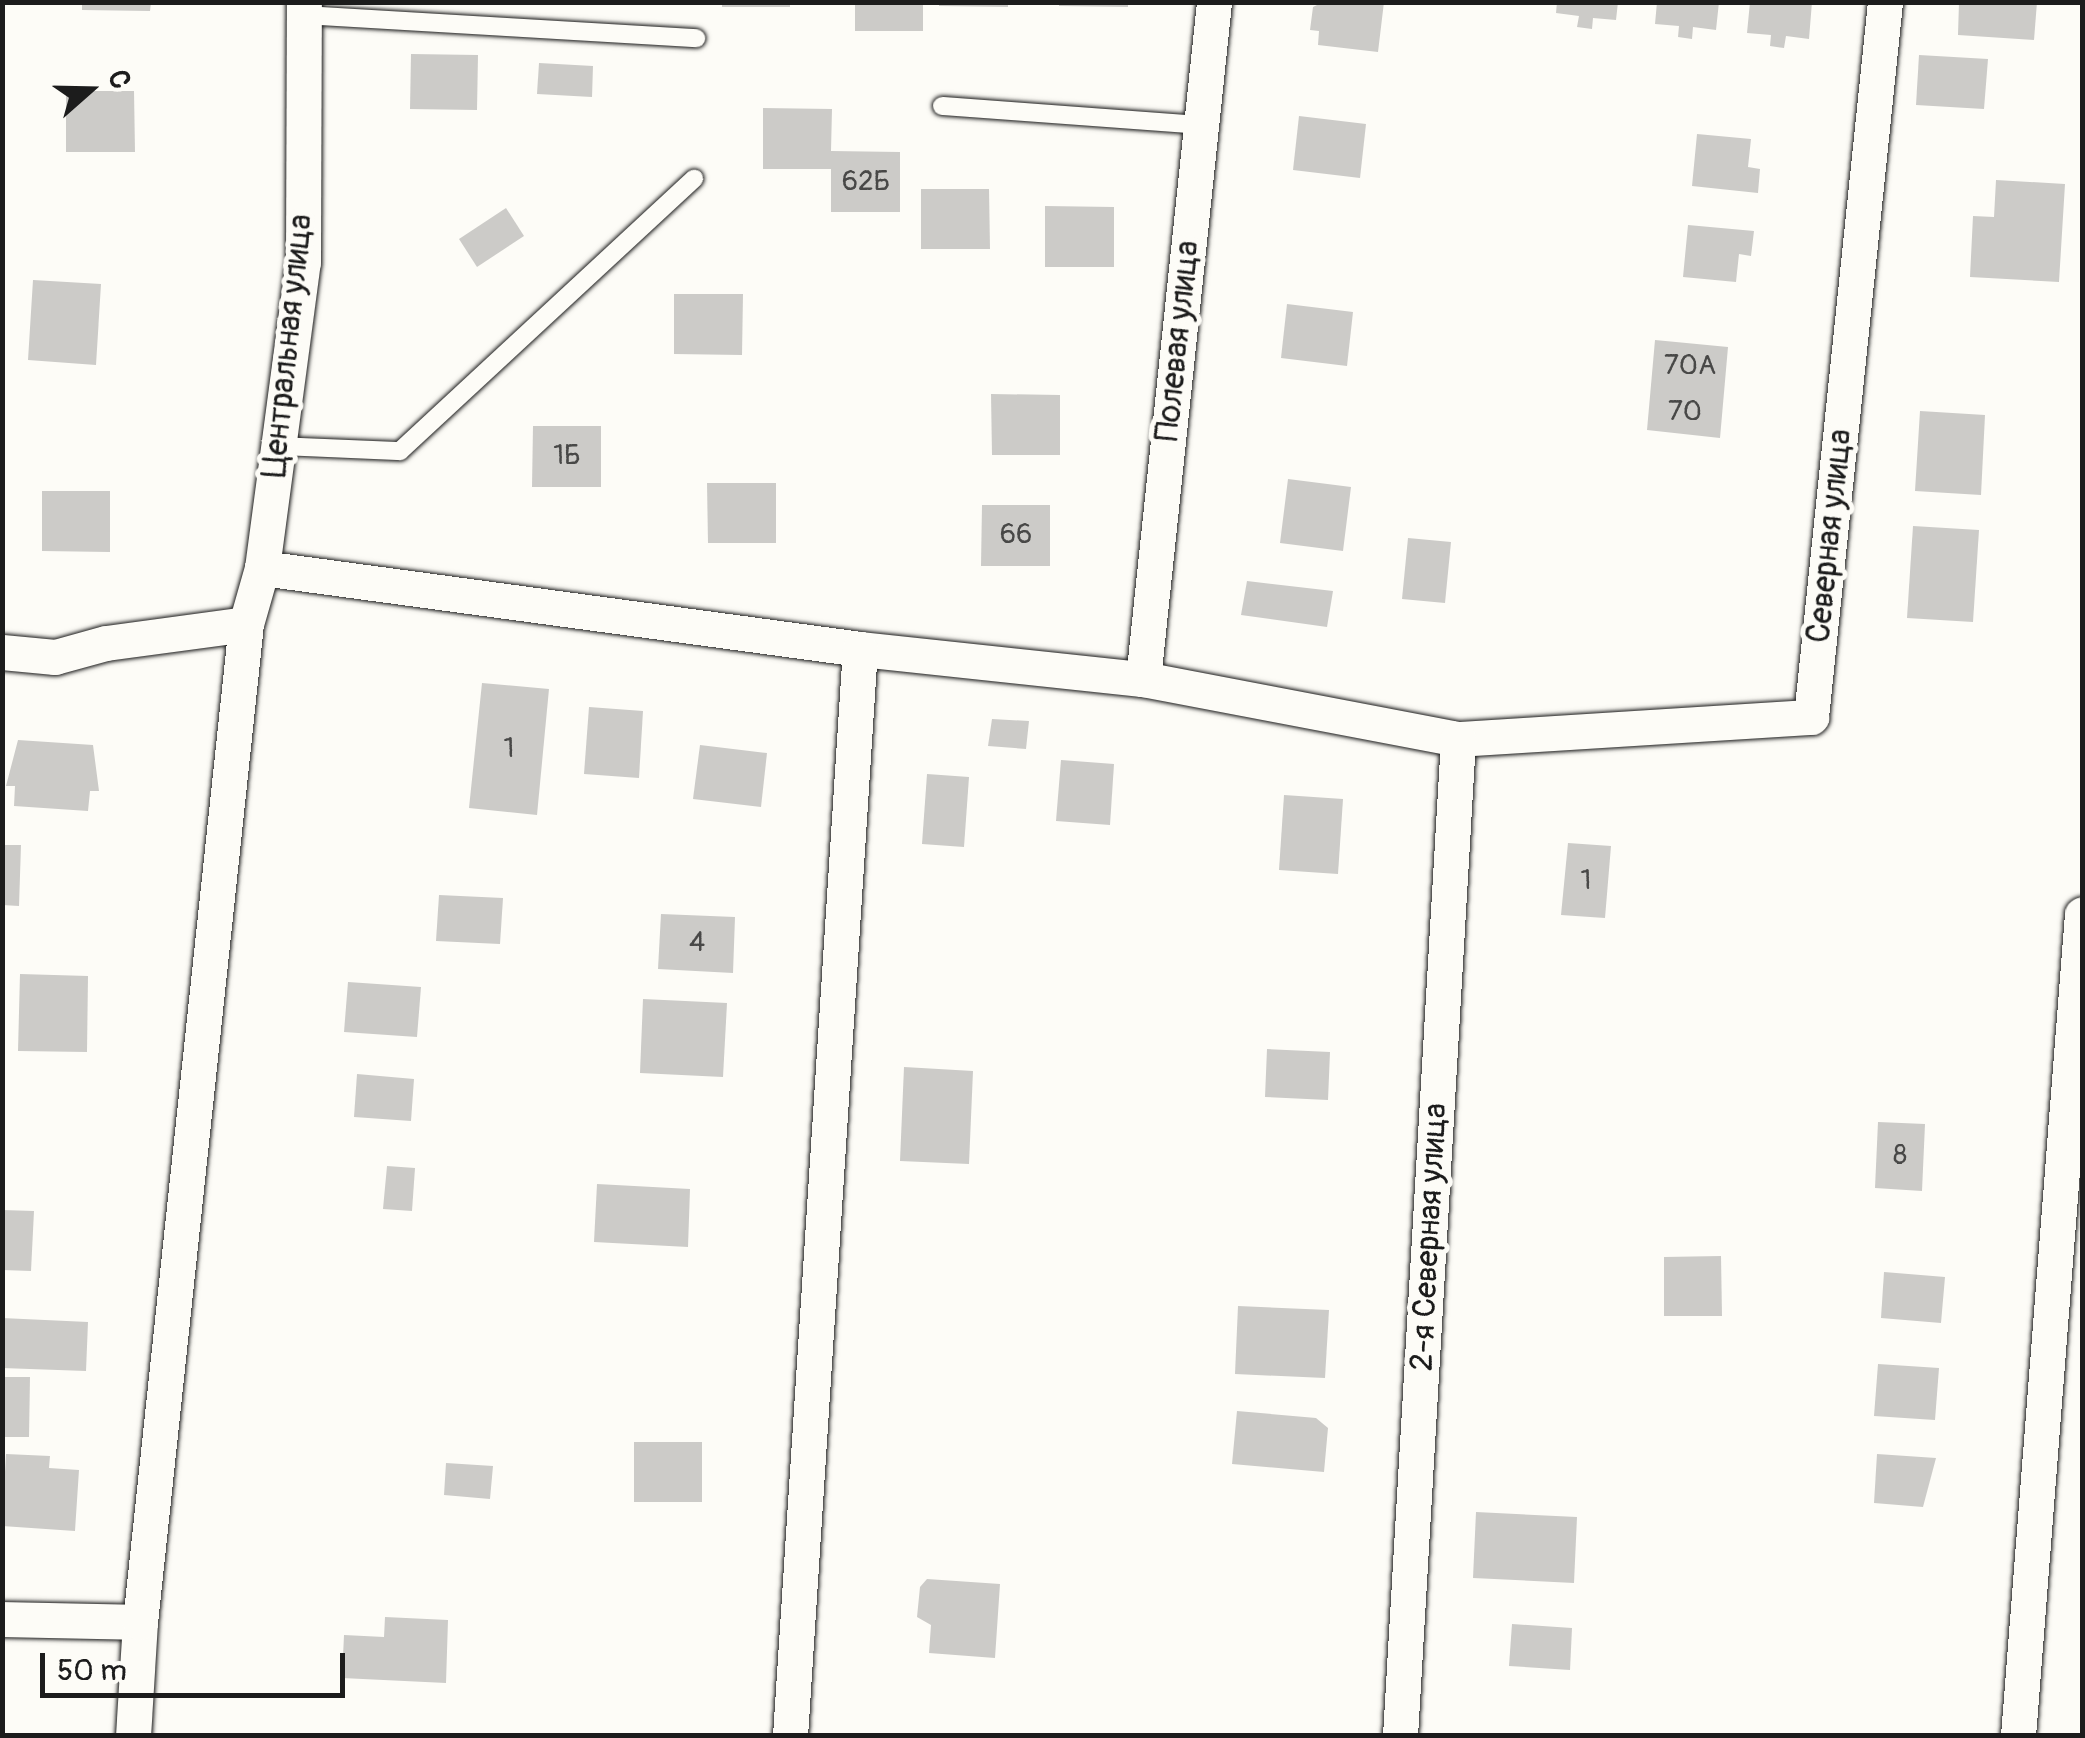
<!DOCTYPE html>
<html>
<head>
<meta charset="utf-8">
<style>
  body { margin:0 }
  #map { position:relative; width:2085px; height:1738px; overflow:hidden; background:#fdfcf7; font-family:Pangolin,sans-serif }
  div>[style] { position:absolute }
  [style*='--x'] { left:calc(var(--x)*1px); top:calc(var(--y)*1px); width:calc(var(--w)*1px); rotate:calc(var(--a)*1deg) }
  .building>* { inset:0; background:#cccbc8 }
  .roads { filter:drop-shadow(0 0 2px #1c1c1c) drop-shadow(0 0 2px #1c1c1c) }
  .service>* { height:18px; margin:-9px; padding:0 9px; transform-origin:9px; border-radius:9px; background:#fdfcf7 }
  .minor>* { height:35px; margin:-17.5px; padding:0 17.5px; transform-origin:17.5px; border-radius:17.5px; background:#fdfcf7 }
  span { translate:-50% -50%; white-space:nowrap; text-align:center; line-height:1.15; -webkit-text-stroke:10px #fdfcf7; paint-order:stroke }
  .number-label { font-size:28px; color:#484847 }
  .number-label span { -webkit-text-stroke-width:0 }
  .street-label { font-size:32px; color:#1c1c1c }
  .frame { position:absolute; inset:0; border:5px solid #1c1c1c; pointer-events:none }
  .north { position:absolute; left:40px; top:40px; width:100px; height:100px; -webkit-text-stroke:8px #fdfcf7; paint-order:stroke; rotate:70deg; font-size:28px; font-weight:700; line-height:40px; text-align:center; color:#1c1c1c }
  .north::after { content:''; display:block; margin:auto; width:35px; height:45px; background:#1c1c1c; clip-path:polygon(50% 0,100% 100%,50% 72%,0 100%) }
  .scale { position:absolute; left:40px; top:1653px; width:305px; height:45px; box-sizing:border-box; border:5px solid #1c1c1c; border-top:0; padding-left:12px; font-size:30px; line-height:35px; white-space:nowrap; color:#1c1c1c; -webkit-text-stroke:8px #fdfcf7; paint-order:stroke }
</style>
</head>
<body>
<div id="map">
  <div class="building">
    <i style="clip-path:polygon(82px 2px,151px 2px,150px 11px,82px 10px)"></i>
    <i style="clip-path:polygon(722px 2px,790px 2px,790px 7px,722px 7px)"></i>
    <i style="clip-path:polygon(855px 2px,923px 2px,923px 31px,855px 31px)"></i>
    <i style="clip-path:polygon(939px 2px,1008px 2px,1008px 7px,939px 6px)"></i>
    <i style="clip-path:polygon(1059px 2px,1128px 2px,1128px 7px,1059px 6px)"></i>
    <i style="clip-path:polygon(1323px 2px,1384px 2px,1378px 52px,1318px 45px,1319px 31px,1310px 30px,1313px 7px)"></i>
    <i style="clip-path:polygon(1557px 2px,1618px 2px,1616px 20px,1593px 18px,1592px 29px,1577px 27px,1579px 16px,1556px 13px)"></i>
    <i style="clip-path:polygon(1657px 2px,1719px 2px,1716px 30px,1693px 27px,1692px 39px,1678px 37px,1679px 26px,1655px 24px)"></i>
    <i style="clip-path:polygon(1750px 2px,1812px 2px,1809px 39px,1786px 36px,1784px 48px,1770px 46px,1771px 35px,1747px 33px)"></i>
    <i style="clip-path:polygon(1959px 2px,2037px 2px,2034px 40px,1958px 35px)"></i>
    <i style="clip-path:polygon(411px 54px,478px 55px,477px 110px,410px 109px)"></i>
    <i style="clip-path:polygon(1919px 55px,1988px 59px,1984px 109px,1916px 105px)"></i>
    <i style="clip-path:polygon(539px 63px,593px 66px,592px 97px,537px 94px)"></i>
    <i style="clip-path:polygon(66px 91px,134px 91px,135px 152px,66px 152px)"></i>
    <i style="clip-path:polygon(763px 108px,832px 109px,831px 151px,900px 152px,900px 212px,831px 212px,831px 169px,763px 169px)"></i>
    <i style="clip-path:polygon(1299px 116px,1366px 124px,1360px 178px,1293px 170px)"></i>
    <i style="clip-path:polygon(1697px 134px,1751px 139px,1748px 167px,1760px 169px,1758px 193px,1692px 186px)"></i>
    <i style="clip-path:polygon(1996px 180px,2065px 184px,2059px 282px,1970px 277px,1973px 216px,1994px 217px)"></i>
    <i style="clip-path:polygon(921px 189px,989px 189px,990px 249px,921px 249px)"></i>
    <i style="clip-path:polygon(1045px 206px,1114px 207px,1114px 267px,1045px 267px)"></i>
    <i style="clip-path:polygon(506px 208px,524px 236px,477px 267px,459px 239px)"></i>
    <i style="clip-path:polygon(1688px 225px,1754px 231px,1751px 256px,1739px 254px,1736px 282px,1683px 277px)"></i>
    <i style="clip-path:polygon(33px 280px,101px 284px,96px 365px,28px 360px)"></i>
    <i style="clip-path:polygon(674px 294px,743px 294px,742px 355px,674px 354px)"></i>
    <i style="clip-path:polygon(1287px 304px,1353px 312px,1347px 366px,1281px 358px)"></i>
    <i style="clip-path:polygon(1655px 340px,1728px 347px,1720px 438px,1647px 430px)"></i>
    <i style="clip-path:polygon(991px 394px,1060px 395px,1060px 455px,992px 455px)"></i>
    <i style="clip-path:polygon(1920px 411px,1985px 415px,1981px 495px,1915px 491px)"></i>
    <i style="clip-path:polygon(533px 426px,601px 426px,601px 487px,532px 487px)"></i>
    <i style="clip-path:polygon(1288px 479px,1351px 487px,1343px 551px,1280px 543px)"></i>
    <i style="clip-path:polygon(707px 483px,776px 483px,776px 543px,708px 543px)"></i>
    <i style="clip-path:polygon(42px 491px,110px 491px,110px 552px,42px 551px)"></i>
    <i style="clip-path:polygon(982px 505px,1050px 505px,1050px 566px,981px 566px)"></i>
    <i style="clip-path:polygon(1913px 526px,1979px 530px,1973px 622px,1907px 618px)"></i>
    <i style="clip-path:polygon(1408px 538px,1451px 542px,1445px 603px,1402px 599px)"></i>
    <i style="clip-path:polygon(1247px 581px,1333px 591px,1327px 627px,1241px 615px)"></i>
    <i style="clip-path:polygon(482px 683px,549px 689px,537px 815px,469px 808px)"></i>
    <i style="clip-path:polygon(589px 707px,643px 711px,639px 778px,584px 774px)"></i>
    <i style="clip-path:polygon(992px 719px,1029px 721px,1026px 749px,988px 746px)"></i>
    <i style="clip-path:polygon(18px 740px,93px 745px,99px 791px,90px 791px,88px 811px,14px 806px,15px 786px,6px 786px)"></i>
    <i style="clip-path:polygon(700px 745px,767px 753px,761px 807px,693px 799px)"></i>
    <i style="clip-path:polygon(1061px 760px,1114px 764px,1110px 825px,1056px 821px)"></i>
    <i style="clip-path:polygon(927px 774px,969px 777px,964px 847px,922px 844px)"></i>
    <i style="clip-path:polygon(1284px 795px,1343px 799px,1338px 874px,1279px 870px)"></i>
    <i style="clip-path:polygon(1568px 843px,1611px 846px,1605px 918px,1561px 915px)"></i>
    <i style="clip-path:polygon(2px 845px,21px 845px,19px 906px,2px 905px)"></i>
    <i style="clip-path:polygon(439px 895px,503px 898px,500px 944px,436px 941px)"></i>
    <i style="clip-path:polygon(661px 914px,735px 917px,733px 973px,658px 969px)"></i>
    <i style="clip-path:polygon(20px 974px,88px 976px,87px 1052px,18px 1051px)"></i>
    <i style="clip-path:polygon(348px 982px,421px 987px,417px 1037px,344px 1032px)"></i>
    <i style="clip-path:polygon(643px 999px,727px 1003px,723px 1077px,640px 1073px)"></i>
    <i style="clip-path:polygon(1267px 1049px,1330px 1052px,1328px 1100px,1265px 1097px)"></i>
    <i style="clip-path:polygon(904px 1067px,973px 1071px,969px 1164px,900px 1161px)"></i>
    <i style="clip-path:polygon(357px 1074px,414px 1079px,411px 1121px,354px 1117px)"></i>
    <i style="clip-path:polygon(1878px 1122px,1925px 1124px,1922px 1191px,1875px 1188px)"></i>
    <i style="clip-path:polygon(387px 1166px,415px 1168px,412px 1211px,383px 1209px)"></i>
    <i style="clip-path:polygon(597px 1184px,690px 1189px,688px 1247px,594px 1242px)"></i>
    <i style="clip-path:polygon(2px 1210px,34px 1211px,31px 1271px,2px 1270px)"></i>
    <i style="clip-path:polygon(1721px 1256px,1722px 1316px,1664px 1316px,1664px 1257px)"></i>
    <i style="clip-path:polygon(1884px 1272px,1945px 1277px,1941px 1323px,1881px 1318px)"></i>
    <i style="clip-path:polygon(1238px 1306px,1329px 1310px,1325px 1378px,1235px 1374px)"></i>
    <i style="clip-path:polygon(2px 1318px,88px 1322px,86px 1371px,2px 1368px)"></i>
    <i style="clip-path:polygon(1878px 1364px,1939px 1368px,1935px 1420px,1874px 1416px)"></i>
    <i style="clip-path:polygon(2px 1377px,30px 1377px,29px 1437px,2px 1437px)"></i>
    <i style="clip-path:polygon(1237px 1411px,1316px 1418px,1328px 1428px,1324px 1472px,1232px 1464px)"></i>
    <i style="clip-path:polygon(634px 1442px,702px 1442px,702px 1502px,634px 1502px)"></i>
    <i style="clip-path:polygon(6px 1454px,50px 1456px,49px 1468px,79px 1470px,75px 1531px,2px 1526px)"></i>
    <i style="clip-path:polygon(1877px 1454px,1936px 1458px,1923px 1507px,1874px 1503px)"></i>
    <i style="clip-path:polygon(446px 1463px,493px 1466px,490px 1499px,444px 1495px)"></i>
    <i style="clip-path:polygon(1476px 1512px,1577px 1517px,1574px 1583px,1473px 1578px)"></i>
    <i style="clip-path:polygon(927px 1579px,1000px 1584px,995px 1658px,929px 1653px,931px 1625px,917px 1617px,920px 1587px)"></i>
    <i style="clip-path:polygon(385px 1617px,448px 1620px,446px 1683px,342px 1678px,344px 1635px,384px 1637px)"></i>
    <i style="clip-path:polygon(1512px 1624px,1572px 1628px,1570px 1670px,1509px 1666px)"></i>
  </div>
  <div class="roads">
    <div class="service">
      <i style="--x:304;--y:15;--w:393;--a:3.4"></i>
      <i style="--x:942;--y:106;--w:259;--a:4.2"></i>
      <i style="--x:279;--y:446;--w:121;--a:2.4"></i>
      <i style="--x:400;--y:451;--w:401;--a:-42.8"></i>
    </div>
    <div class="minor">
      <i style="--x:262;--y:568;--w:603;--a:7.71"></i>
      <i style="--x:860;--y:649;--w:285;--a:6.1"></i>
      <i style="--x:1143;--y:679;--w:321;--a:10.8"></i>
      <i style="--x:1458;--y:739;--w:354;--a:-3.6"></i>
      <i style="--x:1811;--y:717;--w:719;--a:-84.09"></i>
      <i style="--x:2;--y:652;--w:53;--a:5.4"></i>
      <i style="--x:55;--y:657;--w:53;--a:-15.4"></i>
      <i style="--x:106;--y:643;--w:141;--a:-7.7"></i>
      <i style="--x:1143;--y:679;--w:681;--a:-84.01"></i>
      <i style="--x:2;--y:1619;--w:138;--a:1.2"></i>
      <i style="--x:133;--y:1736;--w:114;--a:-86.5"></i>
      <i style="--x:140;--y:1622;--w:1004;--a:-83.94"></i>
      <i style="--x:246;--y:624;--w:58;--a:-74.1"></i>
      <i style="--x:262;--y:568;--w:309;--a:-82.4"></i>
      <i style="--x:303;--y:262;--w:260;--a:-89.8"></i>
      <i style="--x:790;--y:1736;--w:1089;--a:-86.32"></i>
      <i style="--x:1400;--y:1736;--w:999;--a:-86.67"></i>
      <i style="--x:2018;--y:1736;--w:824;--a:-85.55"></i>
    </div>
  </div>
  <div class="number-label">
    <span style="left:866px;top:182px">62Б</span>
    <span style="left:1690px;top:366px">70А</span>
    <span style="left:1685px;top:412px">70</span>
    <span style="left:567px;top:456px">1Б</span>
    <span style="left:1016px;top:535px">66</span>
    <span style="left:509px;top:749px">1</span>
    <span style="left:1586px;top:881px">1</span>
    <span style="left:697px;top:943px">4</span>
    <span style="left:1900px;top:1156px">8</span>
  </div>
  <div class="street-label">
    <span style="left:1178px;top:341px;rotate:-84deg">Полевая улица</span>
    <span style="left:288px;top:346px;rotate:-84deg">Центральная улица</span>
    <span style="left:1830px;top:536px;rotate:-84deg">Северная улица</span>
    <span style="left:1429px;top:1237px;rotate:-87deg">2-я Северная улица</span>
  </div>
  <div class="frame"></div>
  <div class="north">С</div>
  <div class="scale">50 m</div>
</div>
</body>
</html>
